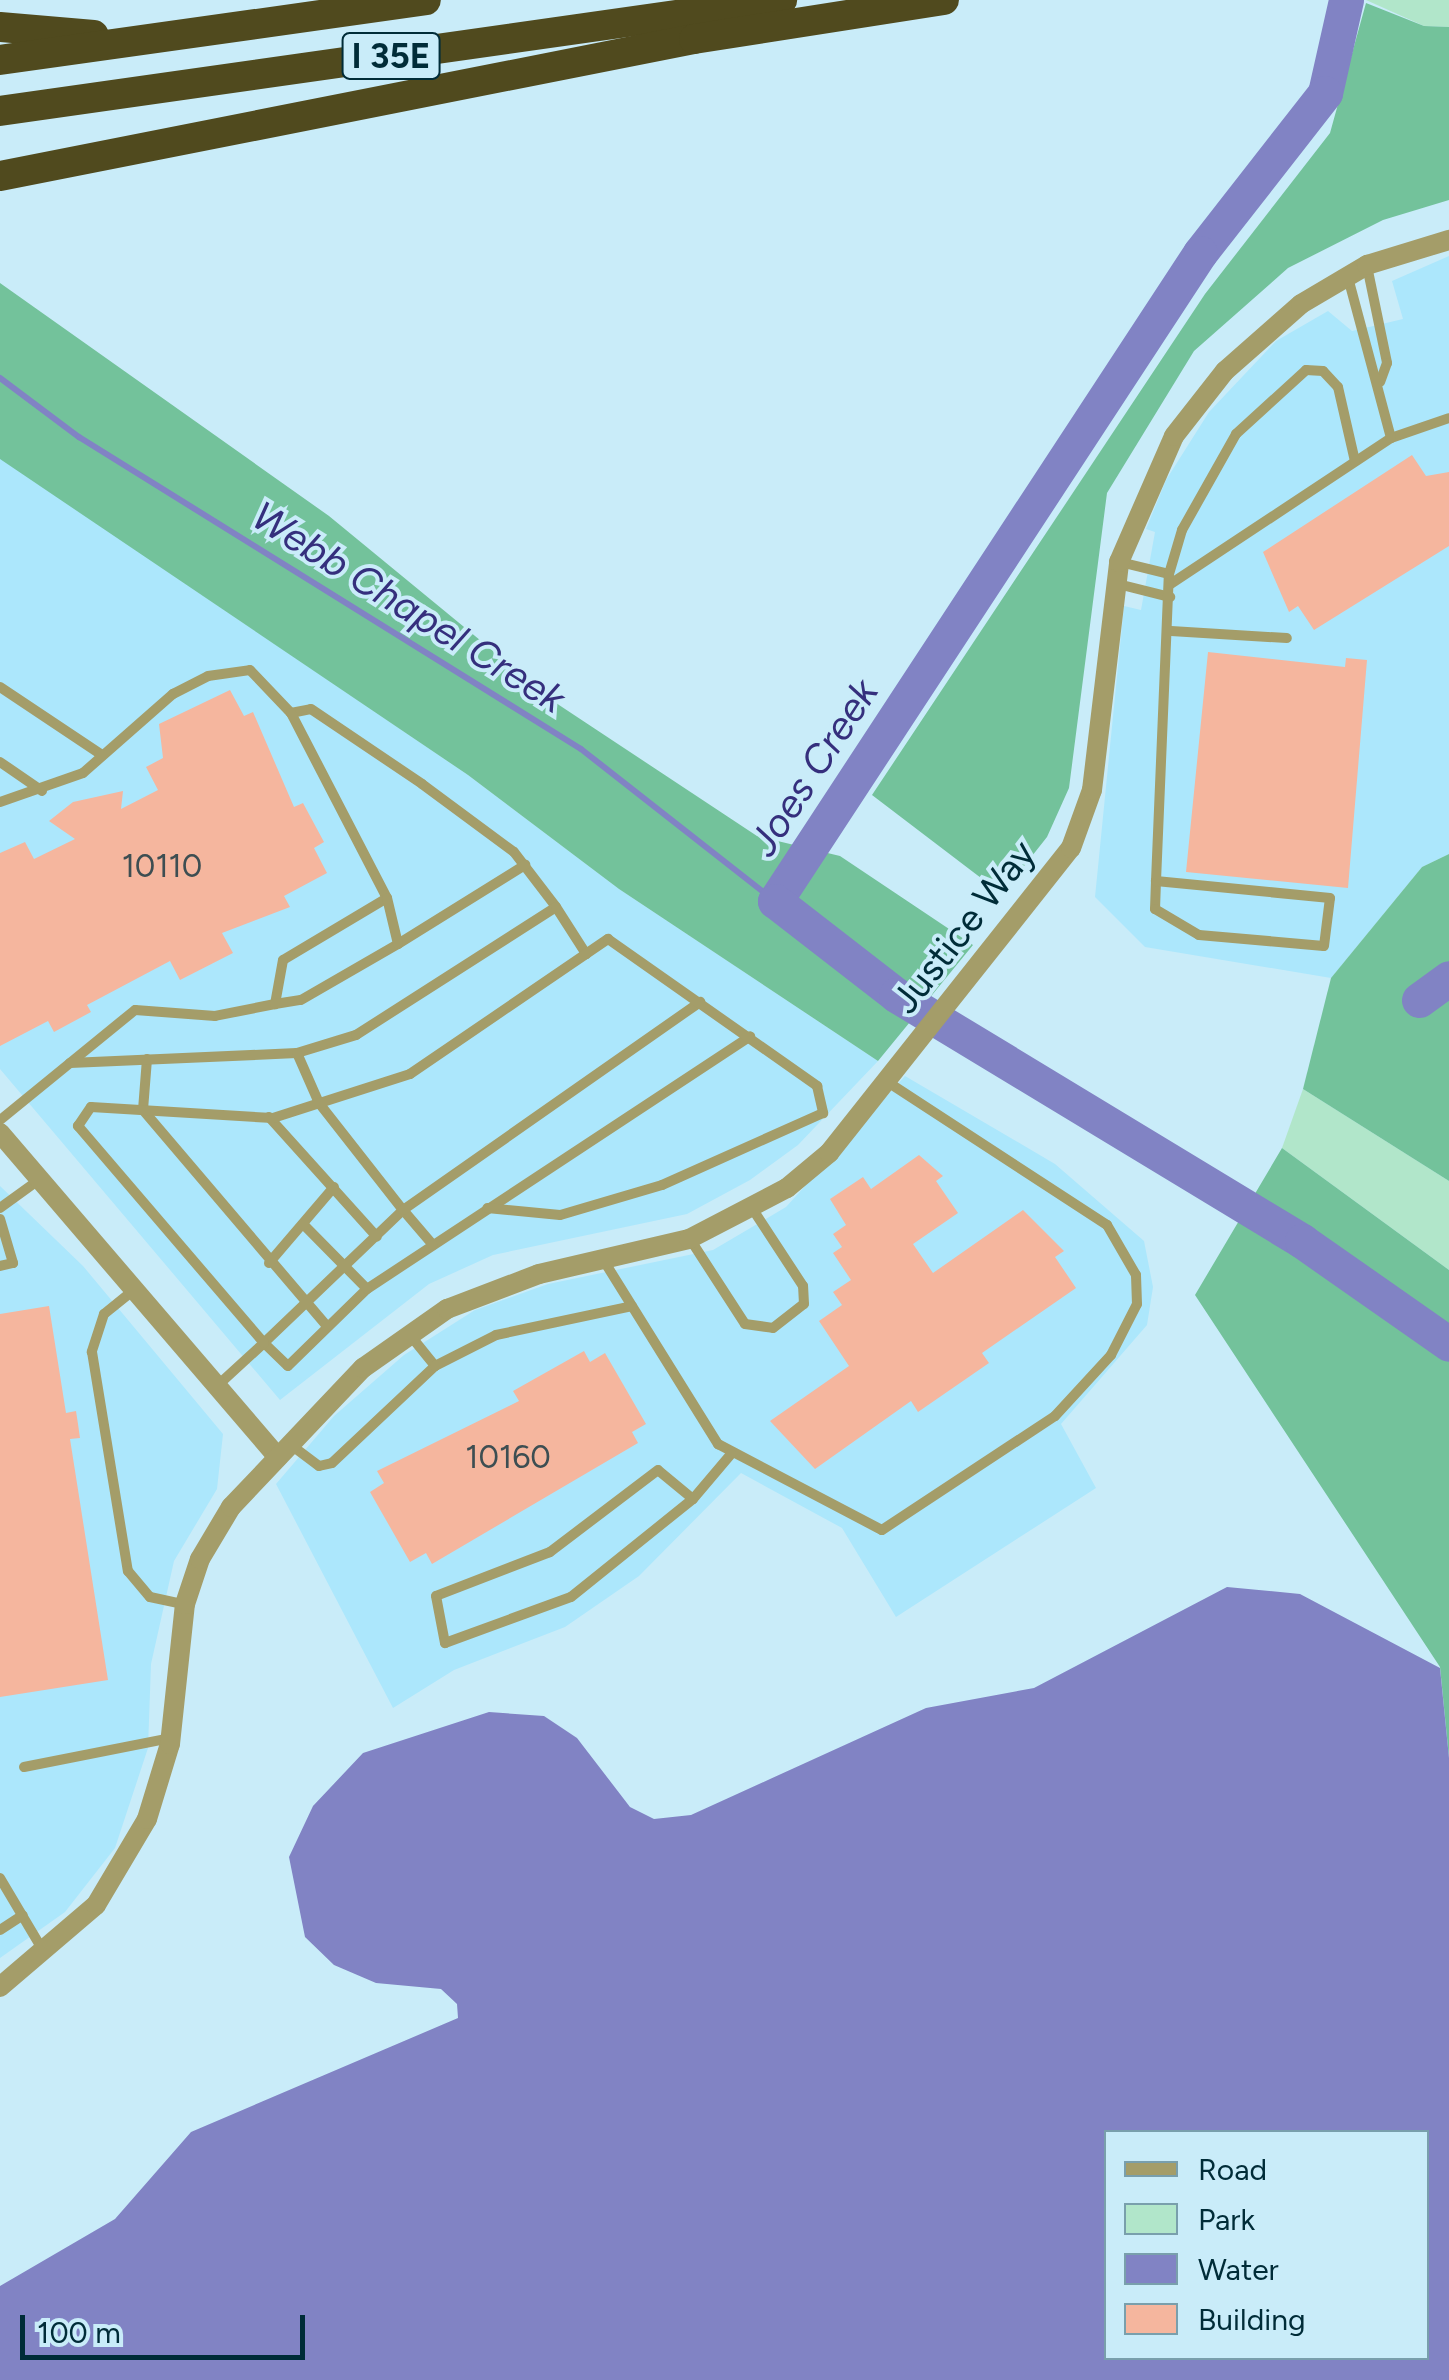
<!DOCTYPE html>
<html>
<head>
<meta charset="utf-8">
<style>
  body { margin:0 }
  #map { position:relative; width:1449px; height:2380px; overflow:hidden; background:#c9ecf9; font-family:Figtree,sans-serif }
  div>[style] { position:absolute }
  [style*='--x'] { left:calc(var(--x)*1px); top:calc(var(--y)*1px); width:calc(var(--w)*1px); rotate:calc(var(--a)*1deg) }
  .built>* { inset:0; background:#ace7fc }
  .green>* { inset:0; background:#b1e6ca }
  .forest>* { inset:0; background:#73c29b }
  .water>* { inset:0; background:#8183c4 }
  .stream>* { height:6px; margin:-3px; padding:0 3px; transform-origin:3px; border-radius:3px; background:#8183c4 }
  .river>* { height:35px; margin:-17.5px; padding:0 17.5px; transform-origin:17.5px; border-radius:17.5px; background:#8183c4 }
  .building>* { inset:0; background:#f5b69e }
  .service>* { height:10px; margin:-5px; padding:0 5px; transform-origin:5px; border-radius:5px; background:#a49d69 }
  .minor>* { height:20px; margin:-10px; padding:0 10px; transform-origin:10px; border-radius:10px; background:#a49d69 }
  .motorway>* { height:30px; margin:-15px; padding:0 15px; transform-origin:15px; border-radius:15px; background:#504a1e }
  span { translate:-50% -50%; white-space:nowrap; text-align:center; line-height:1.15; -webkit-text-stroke:8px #c9ecf9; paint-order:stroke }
  .number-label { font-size:32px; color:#3d4e52 }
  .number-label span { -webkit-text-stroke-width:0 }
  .shield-label span { padding:2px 8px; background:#c9ecf9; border:2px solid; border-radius:8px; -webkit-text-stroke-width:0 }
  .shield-label { font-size:35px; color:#002c38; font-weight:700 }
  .street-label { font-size:38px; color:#002c38 }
  .water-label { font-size:40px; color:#352f7d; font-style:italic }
  .legend { position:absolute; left:1104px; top:2130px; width:325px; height:230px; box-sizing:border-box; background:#c9ecf9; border:2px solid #799fac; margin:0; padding:12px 18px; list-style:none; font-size:30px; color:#002c38 }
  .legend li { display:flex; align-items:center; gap:20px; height:50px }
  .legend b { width:50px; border:2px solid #799fac }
  .scale { position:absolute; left:20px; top:2315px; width:285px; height:45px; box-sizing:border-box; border:5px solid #002c38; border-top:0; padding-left:12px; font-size:30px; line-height:35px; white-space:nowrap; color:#002c38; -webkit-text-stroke:8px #c9ecf9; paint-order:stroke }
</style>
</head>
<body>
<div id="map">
  <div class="built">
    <i style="clip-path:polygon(1449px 256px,1449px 854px,1422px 867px,1331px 978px,1145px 947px,1095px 897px,1124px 606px,1141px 610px,1155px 532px,1146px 529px,1166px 480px,1209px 412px,1276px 341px,1328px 311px,1352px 331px,1403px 319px,1392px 281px)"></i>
    <i style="clip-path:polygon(0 458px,468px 775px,619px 889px,878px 1061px,798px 1145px,750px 1180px,687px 1214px,493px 1255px,429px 1284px,280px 1400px,0 1069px)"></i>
    <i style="clip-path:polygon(905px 1076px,1055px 1164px,1144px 1241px,1153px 1287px,1147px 1325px,1061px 1424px,1096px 1488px,896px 1617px,842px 1528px,741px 1473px,639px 1576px,565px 1627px,454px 1670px,393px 1708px,276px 1484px,334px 1416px,404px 1355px,475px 1310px,548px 1284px,713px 1250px,786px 1207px)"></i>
    <i style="clip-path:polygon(0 1186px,83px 1266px,223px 1434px,217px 1489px,174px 1561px,151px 1664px,148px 1748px,115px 1848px,65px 1912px,0 1958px)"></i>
  </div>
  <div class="green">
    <i style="clip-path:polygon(1366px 0,1449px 0,1449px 27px,1424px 26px)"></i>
    <i style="clip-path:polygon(1303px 1089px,1449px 1181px,1449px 1270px,1282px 1148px)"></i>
  </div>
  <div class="forest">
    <i style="clip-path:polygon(1366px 3px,1424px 26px,1449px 27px,1449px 200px,1383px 220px,1288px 268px,1194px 351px,1107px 493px,1069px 788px,1047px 837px,1002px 894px,872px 795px,1205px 294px,1330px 133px)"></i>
    <i style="clip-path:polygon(0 283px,329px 516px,559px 705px,757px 836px,840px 856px,973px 945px,878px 1061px,619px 889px,468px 775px,0 459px)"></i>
    <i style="clip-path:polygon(1449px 854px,1449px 1181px,1303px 1089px,1331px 978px,1422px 867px)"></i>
    <i style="clip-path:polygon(1282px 1148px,1449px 1270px,1449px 1758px,1440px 1667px,1195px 1295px)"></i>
  </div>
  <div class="water">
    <i style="clip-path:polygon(evenodd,1227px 1587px,1300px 1594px,1440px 1668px,1449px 1758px,1449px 2380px,0 2380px,0 2286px,115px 2219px,191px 2132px,458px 2018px,457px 2004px,441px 1989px,376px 1983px,334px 1965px,305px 1937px,289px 1857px,313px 1806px,363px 1753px,489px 1712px,544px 1716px,577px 1738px,630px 1807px,654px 1819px,691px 1815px,926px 1708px,1034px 1688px,1227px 1587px,1106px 2132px,1426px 2132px,1426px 2358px,1106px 2358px,1106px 2132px)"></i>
  </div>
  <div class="stream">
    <i style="--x:0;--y:378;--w:99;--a:36.8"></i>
    <i style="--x:79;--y:437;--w:591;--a:31.86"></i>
    <i style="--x:581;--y:749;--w:246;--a:38.1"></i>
  </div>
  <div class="river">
    <i style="--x:1346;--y:0;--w:95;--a:102.7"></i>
    <i style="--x:1325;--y:93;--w:203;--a:128"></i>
    <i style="--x:1200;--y:253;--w:775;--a:123.26"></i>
    <i style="--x:775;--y:901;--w:153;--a:37.8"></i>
    <i style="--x:896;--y:995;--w:475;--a:31.2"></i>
    <i style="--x:1302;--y:1241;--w:179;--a:35"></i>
    <i style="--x:1419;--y:1000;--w:37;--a:-36"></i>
  </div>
  <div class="building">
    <i style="clip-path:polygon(1412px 455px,1426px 476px,1449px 472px,1449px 546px,1314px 630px,1298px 606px,1289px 612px,1263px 552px)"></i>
    <i style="clip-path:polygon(1208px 652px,1345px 667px,1346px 658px,1367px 660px,1348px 888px,1186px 872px)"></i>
    <i style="clip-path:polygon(230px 690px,244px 716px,253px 712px,294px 807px,303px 803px,324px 842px,314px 848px,327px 873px,284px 896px,290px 907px,222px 933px,233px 953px,180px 980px,170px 961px,87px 1005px,91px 1012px,54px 1032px,48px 1021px,0 1046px,0 853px,25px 842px,34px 859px,75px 839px,49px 821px,73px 802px,123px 791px,121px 809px,158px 790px,146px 767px,163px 758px,159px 724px)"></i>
    <i style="clip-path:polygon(919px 1155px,943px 1176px,936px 1181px,958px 1213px,913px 1244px,933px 1273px,1023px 1210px,1064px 1251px,1055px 1257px,1076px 1288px,982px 1353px,989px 1363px,918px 1412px,911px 1401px,815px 1469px,770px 1421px,849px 1366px,819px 1321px,842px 1305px,833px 1292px,851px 1280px,833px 1253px,842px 1247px,833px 1234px,846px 1225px,830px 1199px,863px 1177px,871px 1189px)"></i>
    <i style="clip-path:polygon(49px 1306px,66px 1413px,76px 1411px,78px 1424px,80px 1438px,70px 1439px,108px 1680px,0 1697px,0 1314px)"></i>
    <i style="clip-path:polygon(584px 1351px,590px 1362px,605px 1353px,646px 1424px,632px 1432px,638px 1443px,432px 1564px,426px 1553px,410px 1562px,370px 1492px,384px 1483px,377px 1471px,519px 1401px,513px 1391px)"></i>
  </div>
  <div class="service">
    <i style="--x:1367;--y:266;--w:99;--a:78.3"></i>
    <i style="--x:1387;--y:363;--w:20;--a:110"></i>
    <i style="--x:1391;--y:438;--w:61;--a:-19"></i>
    <i style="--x:1120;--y:562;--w:50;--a:13.8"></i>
    <i style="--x:1114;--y:583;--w:58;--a:14"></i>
    <i style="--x:1169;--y:585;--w:266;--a:-33.5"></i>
    <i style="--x:1391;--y:438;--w:170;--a:-105"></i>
    <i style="--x:1171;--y:631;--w:116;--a:3.5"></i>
    <i style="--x:0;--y:687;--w:123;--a:33.7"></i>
    <i style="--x:291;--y:713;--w:20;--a:-11"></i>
    <i style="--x:311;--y:709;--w:134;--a:34"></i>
    <i style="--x:422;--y:784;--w:114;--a:36.5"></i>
    <i style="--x:514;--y:852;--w:69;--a:52.6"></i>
    <i style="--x:0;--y:762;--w:51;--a:34.6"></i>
    <i style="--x:0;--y:802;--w:88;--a:-19.3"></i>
    <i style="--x:83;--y:773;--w:120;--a:-41.3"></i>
    <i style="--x:173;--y:694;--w:39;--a:-27"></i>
    <i style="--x:208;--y:676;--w:42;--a:-8.1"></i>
    <i style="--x:250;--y:670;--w:59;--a:46.4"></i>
    <i style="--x:291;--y:713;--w:208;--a:62.6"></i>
    <i style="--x:387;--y:898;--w:121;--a:149.2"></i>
    <i style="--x:283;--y:960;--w:45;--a:100.3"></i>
    <i style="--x:275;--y:1004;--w:61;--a:168.7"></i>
    <i style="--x:215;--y:1016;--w:80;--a:-175.7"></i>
    <i style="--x:135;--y:1010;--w:174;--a:140.8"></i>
    <i style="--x:1156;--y:881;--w:28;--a:92"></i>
    <i style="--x:1155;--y:909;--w:51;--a:30.6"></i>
    <i style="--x:1199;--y:935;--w:125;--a:5"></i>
    <i style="--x:1324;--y:946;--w:48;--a:-82.9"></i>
    <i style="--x:1330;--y:898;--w:175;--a:-174.4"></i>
    <i style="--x:1156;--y:881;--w:307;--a:-87.6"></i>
    <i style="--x:1169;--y:574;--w:46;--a:-73.5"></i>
    <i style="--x:1182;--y:530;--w:110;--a:-60.6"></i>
    <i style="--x:1236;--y:434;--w:95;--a:-42.4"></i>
    <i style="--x:1306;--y:370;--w:17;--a:3"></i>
    <i style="--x:1323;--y:371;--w:22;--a:47"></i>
    <i style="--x:1338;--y:387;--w:76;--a:77.1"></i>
    <i style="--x:398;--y:944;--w:150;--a:-31.9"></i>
    <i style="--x:275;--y:1004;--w:26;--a:-9"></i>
    <i style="--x:301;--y:1000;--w:112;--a:-30"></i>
    <i style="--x:398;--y:944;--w:47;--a:-103.4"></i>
    <i style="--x:297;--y:1053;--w:62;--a:-17"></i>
    <i style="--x:356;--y:1035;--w:237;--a:-32.6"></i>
    <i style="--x:556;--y:907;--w:56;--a:57.4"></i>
    <i style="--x:147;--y:1059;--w:51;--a:94.5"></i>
    <i style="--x:143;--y:1110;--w:284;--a:49.6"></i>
    <i style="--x:70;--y:1063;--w:227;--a:-2.5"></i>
    <i style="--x:297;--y:1053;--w:55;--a:66.3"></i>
    <i style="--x:319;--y:1103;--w:136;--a:51.9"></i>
    <i style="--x:403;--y:1210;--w:192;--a:136.3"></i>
    <i style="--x:264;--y:1343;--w:33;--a:44"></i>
    <i style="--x:288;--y:1366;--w:110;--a:-44.3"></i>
    <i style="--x:367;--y:1289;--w:459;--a:-33.4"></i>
    <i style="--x:269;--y:1117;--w:161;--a:48"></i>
    <i style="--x:0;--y:1208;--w:49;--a:-35.9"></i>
    <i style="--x:0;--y:1219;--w:46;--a:73.5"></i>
    <i style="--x:13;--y:1263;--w:13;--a:167"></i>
    <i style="--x:303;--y:1224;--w:91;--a:45.4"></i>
    <i style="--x:690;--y:1239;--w:101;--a:57.1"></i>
    <i style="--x:745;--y:1324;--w:28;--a:8"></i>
    <i style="--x:773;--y:1328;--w:39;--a:-38"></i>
    <i style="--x:804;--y:1304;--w:18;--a:-93"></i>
    <i style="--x:803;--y:1286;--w:93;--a:-123.2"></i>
    <i style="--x:433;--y:1245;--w:46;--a:-130.6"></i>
    <i style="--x:403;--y:1210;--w:363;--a:-35"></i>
    <i style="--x:604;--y:1261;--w:216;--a:58.1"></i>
    <i style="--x:718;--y:1444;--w:185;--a:27.7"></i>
    <i style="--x:882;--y:1530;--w:207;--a:-33.4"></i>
    <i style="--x:1055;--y:1416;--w:83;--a:-47.4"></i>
    <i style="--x:1111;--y:1355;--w:57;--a:-63"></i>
    <i style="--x:1137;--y:1304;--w:29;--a:-92"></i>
    <i style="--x:1136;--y:1275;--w:58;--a:-120.1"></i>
    <i style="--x:1107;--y:1225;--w:260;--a:-146.9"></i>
    <i style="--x:269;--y:1263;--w:100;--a:-49.5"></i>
    <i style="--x:135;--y:1289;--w:40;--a:141"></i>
    <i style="--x:104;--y:1314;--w:40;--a:108"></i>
    <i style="--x:92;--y:1352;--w:222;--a:80.7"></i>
    <i style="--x:128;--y:1571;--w:34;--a:50"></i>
    <i style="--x:150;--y:1597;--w:35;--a:12"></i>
    <i style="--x:410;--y:1335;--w:40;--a:51"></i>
    <i style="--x:217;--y:1386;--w:64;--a:-42.5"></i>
    <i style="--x:264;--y:1343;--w:286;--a:-130.6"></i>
    <i style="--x:78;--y:1126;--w:23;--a:-56"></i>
    <i style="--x:91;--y:1107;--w:182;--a:3.5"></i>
    <i style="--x:273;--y:1118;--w:144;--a:-17.8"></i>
    <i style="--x:410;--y:1074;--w:240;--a:-34.3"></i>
    <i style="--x:608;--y:939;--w:256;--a:35.1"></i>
    <i style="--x:817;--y:1086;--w:28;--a:77"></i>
    <i style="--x:823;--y:1113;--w:176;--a:155.9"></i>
    <i style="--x:662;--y:1185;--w:106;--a:163.6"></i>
    <i style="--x:560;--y:1215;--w:73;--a:-174.5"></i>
    <i style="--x:291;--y:1445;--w:35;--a:37"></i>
    <i style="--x:319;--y:1466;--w:13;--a:-13"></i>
    <i style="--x:332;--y:1463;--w:141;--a:-43.3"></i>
    <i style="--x:435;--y:1366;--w:68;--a:-26.9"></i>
    <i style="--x:496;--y:1335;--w:139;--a:-12"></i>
    <i style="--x:693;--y:1499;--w:45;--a:-140.4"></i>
    <i style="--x:658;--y:1470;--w:136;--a:142.8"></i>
    <i style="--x:550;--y:1552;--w:122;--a:158.9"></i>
    <i style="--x:436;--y:1596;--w:48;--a:79.2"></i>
    <i style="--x:445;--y:1643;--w:134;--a:-20.1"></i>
    <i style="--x:571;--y:1597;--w:156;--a:-38.8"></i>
    <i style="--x:693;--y:1499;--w:59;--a:-49.8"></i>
    <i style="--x:24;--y:1767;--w:149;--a:-11.2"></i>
    <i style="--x:0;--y:1878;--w:86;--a:59.3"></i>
    <i style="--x:0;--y:1930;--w:27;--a:-33"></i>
  </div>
  <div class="minor">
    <i style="--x:0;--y:1133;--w:427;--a:49.4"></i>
    <i style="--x:0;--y:1987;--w:126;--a:-40.5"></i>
    <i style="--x:96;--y:1905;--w:100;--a:-59.3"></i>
    <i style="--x:147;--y:1819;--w:78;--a:-73"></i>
    <i style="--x:170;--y:1744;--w:141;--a:-83.9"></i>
    <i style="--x:185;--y:1604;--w:47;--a:-71.6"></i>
    <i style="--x:200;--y:1559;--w:61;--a:-59.2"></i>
    <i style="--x:231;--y:1507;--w:192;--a:-46.5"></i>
    <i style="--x:363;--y:1368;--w:103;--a:-35.1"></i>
    <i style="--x:447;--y:1309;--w:98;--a:-20.8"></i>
    <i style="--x:539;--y:1274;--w:154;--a:-13.1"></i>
    <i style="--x:689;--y:1239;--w:110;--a:-27.5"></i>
    <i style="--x:787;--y:1188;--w:55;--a:-39.8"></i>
    <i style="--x:829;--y:1153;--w:389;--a:-51.6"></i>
    <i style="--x:1071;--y:848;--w:62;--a:-70.1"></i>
    <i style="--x:1092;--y:790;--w:230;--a:-83.2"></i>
    <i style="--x:1119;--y:562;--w:137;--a:-66.4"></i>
    <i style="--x:1174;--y:436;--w:83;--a:-51.9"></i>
    <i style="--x:1225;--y:371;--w:101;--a:-41.4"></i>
    <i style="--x:1301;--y:304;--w:77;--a:-30.6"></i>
    <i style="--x:1367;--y:265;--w:86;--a:-17"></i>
  </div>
  <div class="motorway">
    <i style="--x:0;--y:27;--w:94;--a:4.9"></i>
    <i style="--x:0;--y:60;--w:430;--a:-8"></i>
    <i style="--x:0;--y:111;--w:790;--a:-8.08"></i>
    <i style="--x:0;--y:176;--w:707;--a:-11.17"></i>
    <i style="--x:694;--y:39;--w:253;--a:-8.9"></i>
  </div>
  <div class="number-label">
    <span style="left:162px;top:866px">10110</span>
    <span style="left:508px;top:1457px">10160</span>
  </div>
  <div class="shield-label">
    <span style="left:391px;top:56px">I 35E</span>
  </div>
  <div class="street-label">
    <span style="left:964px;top:927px;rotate:-52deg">Justice Way</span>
  </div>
  <div class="water-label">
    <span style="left:409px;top:607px;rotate:32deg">Webb Chapel Creek</span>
    <span style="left:813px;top:767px;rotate:-57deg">Joes Creek</span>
  </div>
  <ul class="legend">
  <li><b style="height:12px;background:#a49d69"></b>Road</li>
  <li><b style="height:28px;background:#b1e6ca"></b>Park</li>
  <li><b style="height:28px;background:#8183c4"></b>Water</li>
  <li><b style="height:28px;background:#f5b69e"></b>Building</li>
  </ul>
  <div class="scale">100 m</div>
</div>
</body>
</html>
